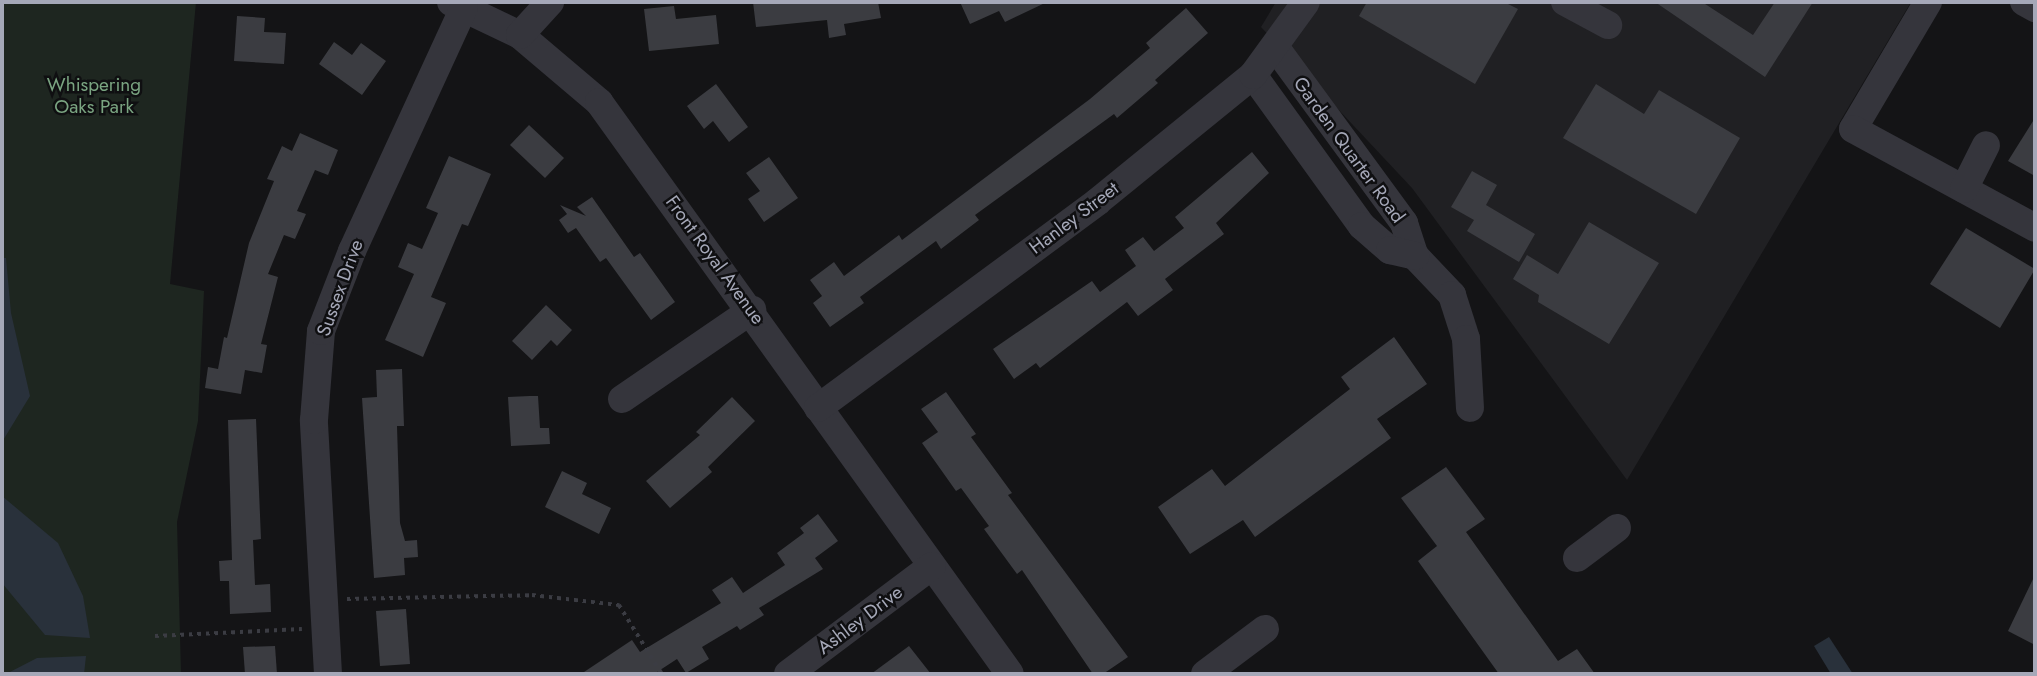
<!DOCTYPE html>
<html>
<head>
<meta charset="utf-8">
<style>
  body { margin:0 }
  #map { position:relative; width:2037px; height:676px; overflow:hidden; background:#141416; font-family:Jost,sans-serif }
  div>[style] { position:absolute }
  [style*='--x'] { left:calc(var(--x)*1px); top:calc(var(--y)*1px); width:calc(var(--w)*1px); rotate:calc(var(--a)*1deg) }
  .built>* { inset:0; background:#202023 }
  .green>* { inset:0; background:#1e2620 }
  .water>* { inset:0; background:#29313b }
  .building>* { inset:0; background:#3b3c41 }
  .path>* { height:3.5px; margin-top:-1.75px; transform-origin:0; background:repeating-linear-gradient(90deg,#3b3c43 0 3.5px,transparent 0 8.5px) }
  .minor>* { height:28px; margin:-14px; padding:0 14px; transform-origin:14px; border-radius:14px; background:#35353c }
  span { translate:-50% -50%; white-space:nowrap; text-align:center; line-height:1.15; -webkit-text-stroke:5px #0f0f11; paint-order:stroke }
  .park-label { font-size:19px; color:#7aa481 }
  .street-label { font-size:19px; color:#a5a8b8 }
  .frame { position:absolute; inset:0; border:4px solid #a5a8b8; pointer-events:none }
</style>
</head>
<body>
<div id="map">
  <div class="built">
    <i style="clip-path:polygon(1276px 2px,1911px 2px,1627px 480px,1412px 188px,1261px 27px)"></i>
  </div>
  <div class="green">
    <i style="clip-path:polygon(2px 2px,196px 2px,170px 284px,204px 291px,198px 421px,177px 522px,181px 674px,2px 674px)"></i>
  </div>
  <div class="water">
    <i style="clip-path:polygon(2px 258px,6px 258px,11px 313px,30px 396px,2px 442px)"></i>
    <i style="clip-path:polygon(2px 496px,58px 543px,83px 596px,90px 638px,45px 635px,2px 583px)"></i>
    <i style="clip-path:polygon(1829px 637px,1853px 674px,1831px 674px,1814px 646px)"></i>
    <i style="clip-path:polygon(86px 656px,84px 674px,6px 674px,37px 658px)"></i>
  </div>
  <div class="building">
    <i style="clip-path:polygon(753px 2px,878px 2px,881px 18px,844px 24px,846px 35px,829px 38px,827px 20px,756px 27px)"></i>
    <i style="clip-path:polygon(960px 2px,1047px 2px,1005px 22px,999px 11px,970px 24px)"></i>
    <i style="clip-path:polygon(1367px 2px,1504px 2px,1518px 9px,1475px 84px,1359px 16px)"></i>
    <i style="clip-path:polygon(1655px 2px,1702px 2px,1753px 35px,1775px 2px,1813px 2px,1765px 77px)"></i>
    <i style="clip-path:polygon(674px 6px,676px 19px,716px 15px,719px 44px,649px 51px,644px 9px)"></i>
    <i style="clip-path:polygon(1186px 8px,1208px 33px,1155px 80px,1158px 83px,1117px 118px,1114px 114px,975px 215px,979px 220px,941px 249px,936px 241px,860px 297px,864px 303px,830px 327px,813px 303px,822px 296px,810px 280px,834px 262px,844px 276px,899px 235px,902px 240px,1090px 99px,1150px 48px,1146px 43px)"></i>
    <i style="clip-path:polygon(237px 16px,265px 18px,264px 32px,286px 33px,284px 64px,234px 61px)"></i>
    <i style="clip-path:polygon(334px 42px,352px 55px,361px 43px,386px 61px,362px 95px,319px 64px)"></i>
    <i style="clip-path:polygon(716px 84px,748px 127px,729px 142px,713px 121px,704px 129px,687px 106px)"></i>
    <i style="clip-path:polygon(1596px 84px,1644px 114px,1659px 90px,1740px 138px,1696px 214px,1563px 138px)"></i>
    <i style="clip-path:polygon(2035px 118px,2035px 176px,2008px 161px)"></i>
    <i style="clip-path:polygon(529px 125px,564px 158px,545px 178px,510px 145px)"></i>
    <i style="clip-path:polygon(300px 133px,338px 150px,328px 175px,315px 170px,297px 211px,306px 214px,295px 239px,284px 235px,268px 274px,278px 277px,261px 344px,267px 345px,262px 373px,245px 370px,241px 394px,205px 388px,208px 367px,218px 369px,224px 337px,227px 338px,249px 243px,274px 181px,267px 179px,282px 146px,292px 151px)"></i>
    <i style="clip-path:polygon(1252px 152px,1269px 173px,1216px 223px,1224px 234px,1165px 279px,1173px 290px,1138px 316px,1127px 302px,1040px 368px,1036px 363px,1014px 379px,993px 349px,1092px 281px,1100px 292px,1136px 266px,1125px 250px,1143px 237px,1154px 251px,1184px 228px,1175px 217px)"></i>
    <i style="clip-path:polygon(449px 156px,491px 174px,468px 226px,462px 224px,431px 297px,446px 303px,423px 357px,385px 340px,414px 274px,398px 267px,408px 243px,422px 249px,438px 213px,426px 208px)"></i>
    <i style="clip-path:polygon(769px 157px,798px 198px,764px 222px,748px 199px,760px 191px,746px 173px)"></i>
    <i style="clip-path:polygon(1472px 171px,1497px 185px,1486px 205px,1535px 234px,1519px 262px,1467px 231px,1474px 220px,1451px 207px)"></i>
    <i style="clip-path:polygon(592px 197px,634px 257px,640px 253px,675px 302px,651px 320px,606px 258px,600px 262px,576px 228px,568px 233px,559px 220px,567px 214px,560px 205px,586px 216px,577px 207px)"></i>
    <i style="clip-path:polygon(1589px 222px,1659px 263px,1609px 344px,1538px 302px,1539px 295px,1513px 279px,1527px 255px,1558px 274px)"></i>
    <i style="clip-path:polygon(1966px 228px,2035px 269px,2000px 328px,1930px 284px)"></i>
    <i style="clip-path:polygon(546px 305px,572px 330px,557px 346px,551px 340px,532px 360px,512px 341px)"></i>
    <i style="clip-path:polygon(1394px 337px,1427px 384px,1377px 419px,1391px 438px,1255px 537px,1243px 520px,1190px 554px,1158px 507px,1212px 469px,1225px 486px,1350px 389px,1341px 377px)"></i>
    <i style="clip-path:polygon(402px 369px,404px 426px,397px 426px,400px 523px,405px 541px,417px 540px,418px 557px,404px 558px,405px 575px,374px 578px,362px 398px,377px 397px,376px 370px)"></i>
    <i style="clip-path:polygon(946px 392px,976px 434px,971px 437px,1012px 493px,1008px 495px,1128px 657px,1103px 674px,1093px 674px,1022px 570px,1017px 574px,984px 529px,989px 526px,961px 488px,956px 491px,922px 443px,938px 432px,921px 409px)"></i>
    <i style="clip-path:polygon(530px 396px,538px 396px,540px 428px,549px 428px,550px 444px,511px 446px,508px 397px)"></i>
    <i style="clip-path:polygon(732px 397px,755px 421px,708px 467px,712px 472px,670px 508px,646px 481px,700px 435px,696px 432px)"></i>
    <i style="clip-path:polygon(256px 419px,261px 539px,253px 540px,255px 585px,270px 584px,271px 612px,230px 614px,229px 581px,220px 581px,219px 561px,232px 560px,228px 420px)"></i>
    <i style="clip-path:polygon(1446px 467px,1485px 519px,1466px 532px,1558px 661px,1577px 649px,1595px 674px,1499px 674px,1418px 561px,1437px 546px,1401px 498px)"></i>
    <i style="clip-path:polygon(562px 471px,587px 483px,582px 494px,611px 508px,599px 534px,545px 507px)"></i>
    <i style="clip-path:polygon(818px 514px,838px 541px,815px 558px,823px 569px,759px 608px,764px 615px,740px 630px,737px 626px,702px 647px,709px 659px,686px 673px,677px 659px,654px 674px,581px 674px,632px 640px,640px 652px,721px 603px,712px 590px,732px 577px,743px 593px,785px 565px,777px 553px,804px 533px,800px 528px)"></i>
    <i style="clip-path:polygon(2035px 575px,2035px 645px,2008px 631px)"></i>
    <i style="clip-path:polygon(406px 609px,410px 664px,380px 666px,376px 611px)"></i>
    <i style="clip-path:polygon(275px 646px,277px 674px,245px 674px,243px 647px)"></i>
    <i style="clip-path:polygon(909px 646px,931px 674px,871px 674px)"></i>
  </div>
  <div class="path">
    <i style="--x:347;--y:599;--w:185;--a:-1.2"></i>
    <i style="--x:532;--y:595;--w:88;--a:6.6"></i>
    <i style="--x:619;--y:605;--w:81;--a:58.1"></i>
    <i style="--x:155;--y:636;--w:147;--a:-2.7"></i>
  </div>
  <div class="minor">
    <i style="--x:451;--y:2;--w:76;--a:25.6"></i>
    <i style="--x:520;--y:35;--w:104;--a:40.3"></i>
    <i style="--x:599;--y:102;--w:704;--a:54.3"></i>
    <i style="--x:1565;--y:2;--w:49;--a:28.1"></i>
    <i style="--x:1928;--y:2;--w:147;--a:120.6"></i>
    <i style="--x:1853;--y:129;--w:207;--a:28.5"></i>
    <i style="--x:2024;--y:2;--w:13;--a:29"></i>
    <i style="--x:520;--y:35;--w:45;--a:-47.7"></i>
    <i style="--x:1276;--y:48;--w:217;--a:53.8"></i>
    <i style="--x:1404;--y:223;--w:35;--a:72"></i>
    <i style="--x:1415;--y:256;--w:54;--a:46.5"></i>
    <i style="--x:1452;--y:295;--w:46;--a:72.3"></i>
    <i style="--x:1466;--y:339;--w:69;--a:86.7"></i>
    <i style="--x:1253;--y:75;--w:186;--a:54.2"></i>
    <i style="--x:1362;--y:226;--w:37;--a:41"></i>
    <i style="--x:1390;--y:250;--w:26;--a:13"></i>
    <i style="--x:1964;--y:189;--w:49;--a:-63.4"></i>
    <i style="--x:622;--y:399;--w:158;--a:-34.4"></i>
    <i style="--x:818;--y:408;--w:347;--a:-36.4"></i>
    <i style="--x:1097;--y:202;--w:201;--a:-39.1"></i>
    <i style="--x:1253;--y:75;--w:90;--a:-54"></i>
    <i style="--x:1577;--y:558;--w:50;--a:-36.9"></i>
    <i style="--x:328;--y:674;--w:254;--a:-93.2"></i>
    <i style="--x:314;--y:420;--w:89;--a:-85.5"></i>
    <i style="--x:321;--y:331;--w:86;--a:-68.8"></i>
    <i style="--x:352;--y:251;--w:268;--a:-65.3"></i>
    <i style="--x:788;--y:674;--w:180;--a:-36.9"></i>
    <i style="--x:1205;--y:674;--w:75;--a:-36.9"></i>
  </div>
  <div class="park-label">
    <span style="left:94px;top:96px">Whispering<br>Oaks Park</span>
  </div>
  <div class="street-label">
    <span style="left:1349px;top:150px;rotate:54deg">Garden Quarter Road</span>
    <span style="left:1074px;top:218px;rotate:-37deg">Hanley Street</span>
    <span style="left:715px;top:260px;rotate:54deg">Front Royal Avenue</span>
    <span style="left:340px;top:288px;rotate:-70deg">Sussex Drive</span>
    <span style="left:860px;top:620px;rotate:-37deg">Ashley Drive</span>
  </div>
  <div class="frame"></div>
</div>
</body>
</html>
